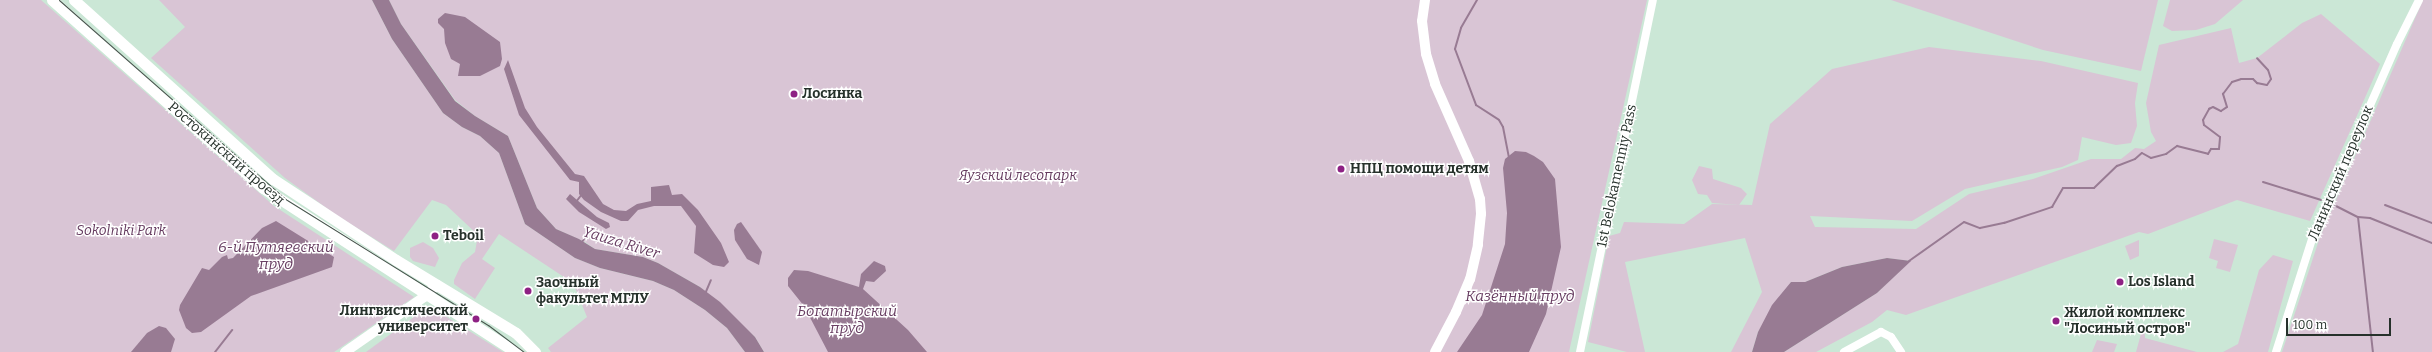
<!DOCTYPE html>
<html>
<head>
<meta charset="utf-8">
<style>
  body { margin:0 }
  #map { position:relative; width:2432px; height:352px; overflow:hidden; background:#cbe7d6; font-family:Bitter,serif }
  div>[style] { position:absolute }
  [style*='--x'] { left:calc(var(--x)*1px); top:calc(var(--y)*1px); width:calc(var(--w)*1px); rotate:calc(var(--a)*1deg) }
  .green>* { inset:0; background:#d9c5d5 }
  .water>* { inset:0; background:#987b93 }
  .stream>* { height:2px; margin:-1px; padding:0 1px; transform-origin:1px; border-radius:1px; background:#987b93 }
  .minor>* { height:8px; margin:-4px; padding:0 4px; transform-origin:4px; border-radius:4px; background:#fff }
  .tertiary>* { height:10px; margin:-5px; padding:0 5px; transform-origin:5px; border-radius:5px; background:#fff }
  .secondary>* { height:11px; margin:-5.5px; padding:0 5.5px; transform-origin:5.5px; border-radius:5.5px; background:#fff }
  .tram>* { height:1px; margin:-0.5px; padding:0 0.5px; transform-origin:0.5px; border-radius:0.5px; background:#46544c }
  .dots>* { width:11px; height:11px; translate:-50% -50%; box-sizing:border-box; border:2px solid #fff; border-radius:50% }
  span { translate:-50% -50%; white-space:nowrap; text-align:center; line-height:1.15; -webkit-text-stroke:3px #fff; paint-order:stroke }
  .poi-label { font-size:14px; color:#26312b; font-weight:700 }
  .left { translate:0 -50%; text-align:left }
  .right { translate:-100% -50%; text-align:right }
  .street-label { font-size:14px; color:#26312b }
  .park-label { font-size:14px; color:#653b5f; font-style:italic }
  .water-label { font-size:15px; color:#693f63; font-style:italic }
  .scale { position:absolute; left:2286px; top:318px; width:105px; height:18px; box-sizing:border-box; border:2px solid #26312b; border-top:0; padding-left:5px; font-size:12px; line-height:14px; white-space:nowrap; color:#26312b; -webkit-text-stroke:3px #fff; paint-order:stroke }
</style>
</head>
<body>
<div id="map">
  <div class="green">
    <i style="clip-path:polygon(0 0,41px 0,274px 206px,414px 297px,334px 352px,0 352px)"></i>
    <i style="clip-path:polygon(159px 0,372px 0,392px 39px,443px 113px,462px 127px,480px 136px,499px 153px,525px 224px,575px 258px,600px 268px,653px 281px,674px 290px,705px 310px,727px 328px,745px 352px,551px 352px,548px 348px,587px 317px,573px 283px,499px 234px,482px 259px,495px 268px,475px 299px,454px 284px,454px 280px,462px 263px,475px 252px,478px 235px,446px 205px,432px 200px,394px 251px,336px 215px,285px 178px,151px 58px,185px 27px)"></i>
    <i style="clip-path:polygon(389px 0,1647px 0,1569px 352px,764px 352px,755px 337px,700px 287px,658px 263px,643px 257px,595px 249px,585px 242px,556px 229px,537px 208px,508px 136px,475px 116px,455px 100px,401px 24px)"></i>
    <i style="clip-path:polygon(1891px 0,2158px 0,2141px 71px,2043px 50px)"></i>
    <i style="clip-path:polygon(2170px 0,2243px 0,2215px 24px,2196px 30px,2172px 31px,2163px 26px)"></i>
    <i style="clip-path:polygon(2423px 0,2432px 0,2432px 352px,2282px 352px,2320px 237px)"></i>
    <i style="clip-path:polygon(2321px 14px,2380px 64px,2310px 221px,2237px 200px,2148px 234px,2139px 232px,1906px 315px,1887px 310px,1872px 322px,1816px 352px,1784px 352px,1877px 293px,1910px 261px,1887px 258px,1842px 267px,1805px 282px,1791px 282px,1758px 332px,1752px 352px,1731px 352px,1762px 292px,1745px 238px,1625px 262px,1645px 352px,1627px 352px,1588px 342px,1609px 236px,1620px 233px,1624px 222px,1684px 224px,1712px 204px,1752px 205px,1770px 124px,1832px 69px,1929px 47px,2041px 61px,2138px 83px,2135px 103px,2137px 126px,2131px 143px,2116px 145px,2082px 137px,2078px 160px,2062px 167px,1965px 189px,1912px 221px,1810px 216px,1815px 227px,1916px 229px,1969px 194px,2033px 179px,2091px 159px,2121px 159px,2135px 148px,2144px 149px,2156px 141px,2151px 132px,2146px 103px,2159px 45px,2231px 28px,2239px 63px,2257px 58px,2302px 23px)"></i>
    <i style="clip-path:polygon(1699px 166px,1712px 169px,1713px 179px,1741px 188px,1747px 194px,1739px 205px,1712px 203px,1707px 195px,1698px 194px,1692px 180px)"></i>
    <i style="clip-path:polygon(2214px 239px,2238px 245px,2230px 272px,2216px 268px,2218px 261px,2209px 258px)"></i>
    <i style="clip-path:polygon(2139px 240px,2139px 256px,2130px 260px,2125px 246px)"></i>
    <i style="clip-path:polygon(423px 242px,433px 248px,439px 258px,435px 267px,413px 261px,410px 257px,410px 248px)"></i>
    <i style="clip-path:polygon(2273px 255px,2293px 261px,2268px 352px,2223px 352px,2238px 344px,2259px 270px)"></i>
    <i style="clip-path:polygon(429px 306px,503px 352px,366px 352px)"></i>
    <i style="clip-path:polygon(2144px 323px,2145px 338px,2197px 352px,2136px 352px)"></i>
    <i style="clip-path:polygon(2097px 340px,2117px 344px,2114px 352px,2092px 352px)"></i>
  </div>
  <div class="water">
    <i style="clip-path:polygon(372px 0,389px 0,401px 24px,455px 101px,475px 116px,508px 136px,537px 208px,556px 229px,579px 239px,595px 249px,643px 257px,658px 263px,700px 287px,720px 302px,755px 337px,764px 352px,745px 352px,727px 328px,705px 310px,674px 290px,653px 281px,600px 268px,575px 258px,525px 224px,499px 153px,480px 136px,462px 127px,443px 113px,392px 39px)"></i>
    <i style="clip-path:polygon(445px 13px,465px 17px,500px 42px,502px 59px,500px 66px,480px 76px,458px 76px,460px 64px,451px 59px,445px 43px,444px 29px,438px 23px,438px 19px)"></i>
    <i style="clip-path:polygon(508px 60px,525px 108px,537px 127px,575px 174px,584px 176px,603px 204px,614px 210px,626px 211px,637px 204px,651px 201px,651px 187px,669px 185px,672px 195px,682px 194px,698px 210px,721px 243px,729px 262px,724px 267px,713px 265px,694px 253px,696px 226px,681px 206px,654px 206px,638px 210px,628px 221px,621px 221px,601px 212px,584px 200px,579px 194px,579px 182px,570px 180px,519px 115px,504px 69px)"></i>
    <i style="clip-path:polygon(1515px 151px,1526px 152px,1534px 156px,1543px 162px,1555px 179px,1561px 247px,1546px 314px,1529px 352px,1457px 352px,1482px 315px,1505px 244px,1507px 213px,1503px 168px,1505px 159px)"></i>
    <i style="clip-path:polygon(570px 194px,597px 217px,609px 223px,610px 227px,606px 229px,579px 212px,566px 199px)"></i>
    <i style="clip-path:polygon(276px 221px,334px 257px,332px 267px,251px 296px,201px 332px,192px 333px,186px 328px,179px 310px,180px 305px,202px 268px,209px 270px,222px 257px,227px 255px,228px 259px,233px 258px,262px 228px)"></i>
    <i style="clip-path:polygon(741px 222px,762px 252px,759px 265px,747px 259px,735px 240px,734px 230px,737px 224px)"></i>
    <i style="clip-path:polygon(1887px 258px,1911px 261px,1877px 293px,1784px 352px,1752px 352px,1758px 332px,1772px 305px,1791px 282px,1805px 282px,1842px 267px)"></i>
    <i style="clip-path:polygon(874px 261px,885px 266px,886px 271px,874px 282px,866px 281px,863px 289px,908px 330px,927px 352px,828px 352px,804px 306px,788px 286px,788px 278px,794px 270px,808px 271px,859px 287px,861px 274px)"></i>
    <i style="clip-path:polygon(159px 326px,166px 328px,175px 339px,171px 352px,131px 352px,147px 333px)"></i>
  </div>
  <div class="stream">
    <i style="--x:1477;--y:0;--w:32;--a:120"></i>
    <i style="--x:1461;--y:28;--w:22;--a:106"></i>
    <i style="--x:1455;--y:49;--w:60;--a:69.4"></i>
    <i style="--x:1476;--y:105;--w:27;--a:33"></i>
    <i style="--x:1499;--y:120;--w:8;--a:60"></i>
    <i style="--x:1503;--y:127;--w:31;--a:79"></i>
    <i style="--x:2263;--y:182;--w:61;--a:17.2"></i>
    <i style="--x:576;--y:202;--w:10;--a:-53"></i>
    <i style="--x:2334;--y:205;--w:27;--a:27"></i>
    <i style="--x:2358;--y:217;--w:12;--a:5"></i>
    <i style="--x:2370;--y:218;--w:67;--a:22"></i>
    <i style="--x:2385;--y:205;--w:50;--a:21"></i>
    <i style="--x:2358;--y:217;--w:136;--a:83.7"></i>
    <i style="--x:582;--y:242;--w:9;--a:-58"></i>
    <i style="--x:1909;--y:261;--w:67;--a:-35.3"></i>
    <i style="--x:1964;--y:222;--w:17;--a:21"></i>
    <i style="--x:1980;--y:228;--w:25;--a:-12"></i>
    <i style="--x:2004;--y:223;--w:51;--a:-18.4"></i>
    <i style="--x:2052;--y:207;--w:22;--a:-60"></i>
    <i style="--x:2063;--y:188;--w:31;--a:0"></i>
    <i style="--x:2094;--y:188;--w:32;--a:-44"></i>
    <i style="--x:2117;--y:166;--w:19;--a:-21"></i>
    <i style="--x:2135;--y:159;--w:9;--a:-41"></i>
    <i style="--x:2142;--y:153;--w:10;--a:29"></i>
    <i style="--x:2151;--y:158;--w:16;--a:-15"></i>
    <i style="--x:2166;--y:154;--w:14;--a:-36"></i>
    <i style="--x:2177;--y:146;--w:32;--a:14"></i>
    <i style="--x:2208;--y:154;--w:6;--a:-59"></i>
    <i style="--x:2211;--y:149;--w:8;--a:0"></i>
    <i style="--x:2219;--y:149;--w:12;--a:-85"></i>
    <i style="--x:2220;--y:137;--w:20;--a:-143"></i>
    <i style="--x:2204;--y:125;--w:5;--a:-101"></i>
    <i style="--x:2203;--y:120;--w:13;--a:-61"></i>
    <i style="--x:2209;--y:109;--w:4;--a:-27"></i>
    <i style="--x:2213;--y:107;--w:9;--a:27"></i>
    <i style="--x:2221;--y:111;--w:7;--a:-34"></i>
    <i style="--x:2227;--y:107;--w:14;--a:-107"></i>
    <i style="--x:2223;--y:94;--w:15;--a:-53"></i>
    <i style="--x:2232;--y:82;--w:9;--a:-18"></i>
    <i style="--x:2241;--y:79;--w:12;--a:0"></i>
    <i style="--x:2253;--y:79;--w:6;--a:45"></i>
    <i style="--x:2257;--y:83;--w:10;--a:11"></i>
    <i style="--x:2267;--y:85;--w:7;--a:-56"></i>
    <i style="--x:2271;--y:79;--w:9;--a:-108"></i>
    <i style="--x:2268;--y:70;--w:16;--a:-133"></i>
    <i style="--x:705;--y:294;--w:15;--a:-67"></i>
    <i style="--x:215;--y:352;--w:28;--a:-52"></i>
  </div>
  <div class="minor">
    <i style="--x:1580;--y:352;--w:359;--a:-78.3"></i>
    <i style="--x:1844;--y:352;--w:42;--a:-28.4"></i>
    <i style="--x:1881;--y:332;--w:11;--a:27"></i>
    <i style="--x:1891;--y:337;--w:18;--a:56"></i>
    <i style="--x:2276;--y:352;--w:125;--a:-72.3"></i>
    <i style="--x:2314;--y:233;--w:206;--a:-66.3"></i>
    <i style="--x:2397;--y:44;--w:49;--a:-63.4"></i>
  </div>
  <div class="tertiary">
    <i style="--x:1425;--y:0;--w:21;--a:98"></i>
    <i style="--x:1422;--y:21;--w:33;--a:83"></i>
    <i style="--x:1426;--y:54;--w:31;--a:73"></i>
    <i style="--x:1435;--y:84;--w:84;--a:66.2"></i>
    <i style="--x:1469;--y:161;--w:40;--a:74"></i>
    <i style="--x:1480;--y:199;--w:15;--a:86"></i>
    <i style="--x:1481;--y:214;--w:31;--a:96"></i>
    <i style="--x:1478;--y:245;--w:35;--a:103"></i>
    <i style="--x:1470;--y:279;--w:36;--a:113"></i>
    <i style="--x:1456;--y:312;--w:45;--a:117.7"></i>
    <i style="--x:345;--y:352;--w:96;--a:-34.8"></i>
    <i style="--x:424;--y:297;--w:18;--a:-43"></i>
  </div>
  <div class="secondary">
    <i style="--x:52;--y:0;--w:283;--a:41.7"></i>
    <i style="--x:263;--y:188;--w:302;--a:33"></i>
    <i style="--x:74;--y:0;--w:268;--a:42"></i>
    <i style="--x:273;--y:179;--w:147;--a:33.4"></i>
    <i style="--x:396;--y:260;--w:140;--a:31.3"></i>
    <i style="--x:516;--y:333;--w:27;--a:45"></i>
  </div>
  <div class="tram">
    <i style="--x:59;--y:0;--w:303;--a:41.3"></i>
    <i style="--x:287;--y:200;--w:237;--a:31.9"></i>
    <i style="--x:488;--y:325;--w:45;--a:36.9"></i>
  </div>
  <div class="dots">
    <i style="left:794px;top:94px;background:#8e2184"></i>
    <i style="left:1341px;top:169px;background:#8e2184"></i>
    <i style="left:435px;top:236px;background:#8e2184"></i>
    <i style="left:2120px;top:282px;background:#8e2184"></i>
    <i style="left:528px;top:291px;background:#8e2184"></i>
    <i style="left:476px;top:319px;background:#8e2184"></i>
    <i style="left:2056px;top:321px;background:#8e2184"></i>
  </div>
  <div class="poi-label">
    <span class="left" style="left:802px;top:94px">Лосинка</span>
    <span class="left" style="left:1350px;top:169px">НПЦ помощи детям</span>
    <span class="left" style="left:443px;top:236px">Teboil</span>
    <span class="left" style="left:2128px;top:282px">Los Island</span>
    <span class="left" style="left:536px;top:291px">Заочный<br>факультет МГЛУ</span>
    <span class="right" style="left:468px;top:319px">Лингвистический<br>университет</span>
    <span class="left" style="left:2064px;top:321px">Жилой комплекс<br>"Лосиный остров"</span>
  </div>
  <div class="street-label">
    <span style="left:226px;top:154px;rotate:41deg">Ростокинский проезд</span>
    <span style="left:2341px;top:173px;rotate:-67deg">Ланинский переулок</span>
    <span style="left:1617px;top:176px;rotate:-78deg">1st Belokamenniy Pass</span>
  </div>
  <div class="park-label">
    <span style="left:1018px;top:176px">Яузский лесопарк</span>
    <span style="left:121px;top:231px">Sokolniki Park</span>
  </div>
  <div class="water-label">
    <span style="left:621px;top:243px;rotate:17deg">Yauza River</span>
    <span style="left:276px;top:256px">6-й Путяевский<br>пруд</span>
    <span style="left:1520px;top:297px">Казённый пруд</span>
    <span style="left:847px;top:320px">Богатырский<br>пруд</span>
  </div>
  <div class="scale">100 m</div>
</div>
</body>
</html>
